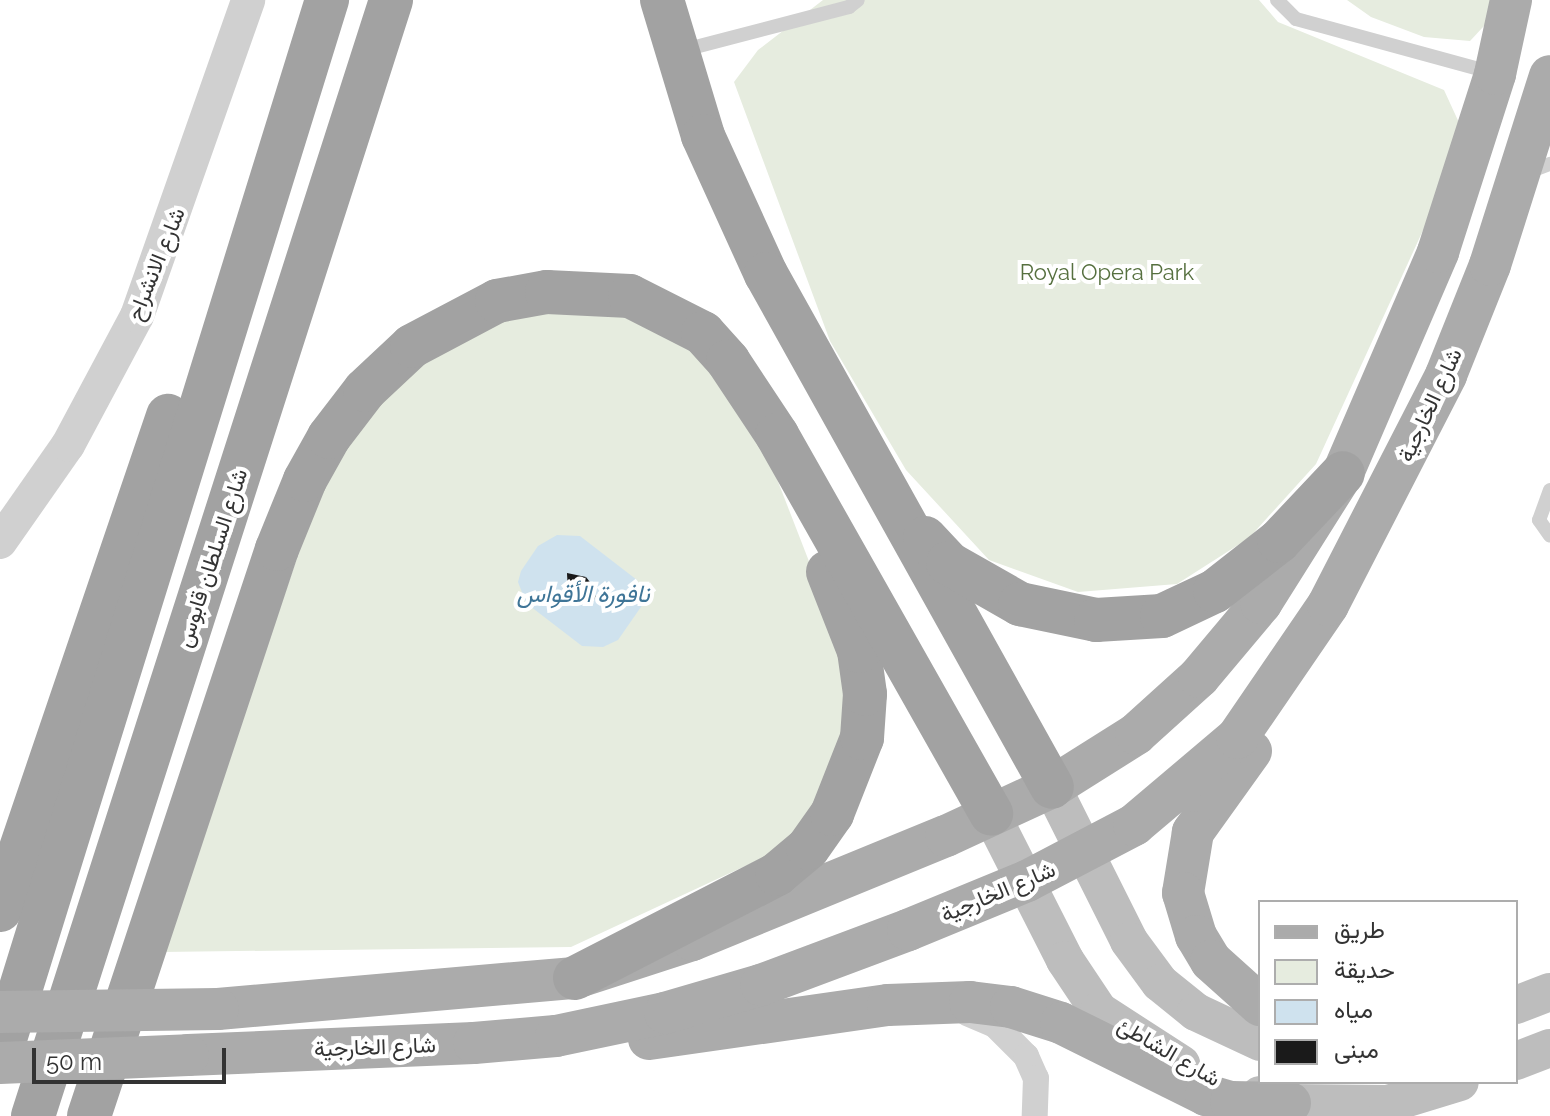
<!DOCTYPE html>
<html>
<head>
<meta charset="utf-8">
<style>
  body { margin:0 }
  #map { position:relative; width:1550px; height:1116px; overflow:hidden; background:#fff; font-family:Raleway,Vazirmatn,sans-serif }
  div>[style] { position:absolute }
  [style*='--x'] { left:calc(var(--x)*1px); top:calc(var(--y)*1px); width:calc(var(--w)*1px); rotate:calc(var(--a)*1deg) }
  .green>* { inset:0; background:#e6ecdf }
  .water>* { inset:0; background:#cfe2ee }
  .service>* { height:14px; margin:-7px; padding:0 7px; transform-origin:7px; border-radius:7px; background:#d0d0d0 }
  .minor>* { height:26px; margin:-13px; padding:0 13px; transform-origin:13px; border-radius:13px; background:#d0d0d0 }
  .tertiary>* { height:34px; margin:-17px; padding:0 17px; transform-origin:17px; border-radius:17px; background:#d0d0d0 }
  .secondary>* { height:38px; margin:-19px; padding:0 19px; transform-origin:19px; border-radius:19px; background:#bdbdbd }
  .primary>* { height:42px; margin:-21px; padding:0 21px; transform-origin:21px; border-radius:21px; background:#ababab }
  .trunk>* { height:44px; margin:-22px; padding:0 22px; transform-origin:22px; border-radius:22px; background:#a2a2a2 }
  .primary-bridge>* { height:42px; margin:-21px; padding:0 21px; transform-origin:21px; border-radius:21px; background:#ababab }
  .wall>* { inset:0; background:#8c8c8c }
  .building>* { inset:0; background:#1a1a1a }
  span { translate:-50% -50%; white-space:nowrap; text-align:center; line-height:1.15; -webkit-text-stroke:8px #fff; paint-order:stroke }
  .street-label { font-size:22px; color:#333 }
  .park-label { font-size:22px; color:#56703f }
  .water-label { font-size:24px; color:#3f7597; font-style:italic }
  .legend { position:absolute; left:1258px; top:900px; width:260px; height:184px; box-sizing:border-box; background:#fff; border:2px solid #adadad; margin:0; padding:10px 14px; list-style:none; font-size:24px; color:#333 }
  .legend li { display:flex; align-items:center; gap:16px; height:40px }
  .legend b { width:40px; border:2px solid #adadad }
  .scale { position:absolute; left:32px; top:1048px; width:194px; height:36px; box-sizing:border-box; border:4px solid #333; border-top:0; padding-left:10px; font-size:24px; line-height:28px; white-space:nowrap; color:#333; -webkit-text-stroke:6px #fff; paint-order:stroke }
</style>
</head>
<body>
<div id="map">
  <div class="green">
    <i style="clip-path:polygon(823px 0,1259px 0,1278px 22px,1444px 90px,1461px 127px,1446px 180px,1316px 464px,1249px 538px,1177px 584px,1078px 592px,989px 560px,906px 470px,830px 341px,734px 82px,758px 50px)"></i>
    <i style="clip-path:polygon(1347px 0,1499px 0,1498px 11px,1470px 41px,1424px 37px,1371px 17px)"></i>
    <i style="clip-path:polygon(551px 310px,626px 315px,691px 351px,715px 374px,763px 443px,845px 654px,844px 731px,819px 806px,773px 853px,571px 947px,162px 952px,321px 488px,374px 406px,423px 362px,499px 320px)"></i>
  </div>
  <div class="water">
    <i style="clip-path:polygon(557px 535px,580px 536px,637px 580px,643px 604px,618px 640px,603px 647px,582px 646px,526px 603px,518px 582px,521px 571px,538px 546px)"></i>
  </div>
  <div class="service">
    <i style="--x:1277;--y:0;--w:27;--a:45"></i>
    <i style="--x:1296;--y:19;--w:201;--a:15.3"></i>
    <i style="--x:680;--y:51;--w:175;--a:-14.6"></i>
    <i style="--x:849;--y:7;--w:11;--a:-38"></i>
    <i style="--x:1526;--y:173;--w:26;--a:-21"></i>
    <i style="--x:1550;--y:490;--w:32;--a:110"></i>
    <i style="--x:1539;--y:520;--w:19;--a:55"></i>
  </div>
  <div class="minor">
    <i style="--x:967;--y:1013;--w:30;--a:23"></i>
    <i style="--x:995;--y:1025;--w:44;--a:45"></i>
    <i style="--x:1026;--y:1056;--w:24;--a:66"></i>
    <i style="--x:1036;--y:1078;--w:38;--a:92"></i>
  </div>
  <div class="tertiary">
    <i style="--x:0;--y:542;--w:118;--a:-55"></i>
    <i style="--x:68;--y:445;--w:146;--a:-61.9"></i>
    <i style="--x:137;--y:316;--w:335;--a:-70.6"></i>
  </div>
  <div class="secondary">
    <i style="--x:1052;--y:787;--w:172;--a:63.4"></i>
    <i style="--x:1129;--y:941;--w:52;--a:53.6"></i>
    <i style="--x:1160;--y:983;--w:46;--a:38.9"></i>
    <i style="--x:1196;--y:1012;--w:71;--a:25.1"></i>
    <i style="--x:991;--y:814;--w:164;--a:63.1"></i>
    <i style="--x:1065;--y:960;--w:61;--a:56.3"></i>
    <i style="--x:1099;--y:1011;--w:98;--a:32.9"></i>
    <i style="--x:1516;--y:1005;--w:36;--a:-21"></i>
    <i style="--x:1516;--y:1061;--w:36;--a:-21"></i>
    <i style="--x:1260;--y:1095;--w:31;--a:15"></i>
    <i style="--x:1290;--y:1103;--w:98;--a:0.6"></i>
    <i style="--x:1388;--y:1104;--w:75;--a:-17"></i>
  </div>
  <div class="primary">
    <i style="--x:1251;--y:751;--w:100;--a:125.6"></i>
    <i style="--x:1193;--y:832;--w:62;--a:99.3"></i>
    <i style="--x:1183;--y:893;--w:45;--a:73.2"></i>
    <i style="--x:1196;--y:936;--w:29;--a:59"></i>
    <i style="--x:1211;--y:961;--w:66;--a:41.9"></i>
    <i style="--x:218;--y:1009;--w:358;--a:-5"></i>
    <i style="--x:575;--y:978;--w:123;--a:-18"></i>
    <i style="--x:692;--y:940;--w:274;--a:-22.3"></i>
    <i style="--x:946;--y:836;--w:117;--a:-24.8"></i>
    <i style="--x:1052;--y:787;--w:99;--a:-32.2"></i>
    <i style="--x:1136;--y:734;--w:85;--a:-42.1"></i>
    <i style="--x:1199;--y:677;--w:97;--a:-50"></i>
    <i style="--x:1261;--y:603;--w:154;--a:-57.8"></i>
    <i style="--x:1343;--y:473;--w:241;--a:-66.7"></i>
    <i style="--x:1438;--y:252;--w:187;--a:-72.2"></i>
    <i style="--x:1495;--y:74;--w:76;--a:-77.8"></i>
    <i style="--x:649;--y:1039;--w:241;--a:-8.1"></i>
    <i style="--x:888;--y:1005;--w:82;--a:-2.1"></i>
    <i style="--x:970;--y:1002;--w:41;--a:7"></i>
    <i style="--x:1011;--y:1007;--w:52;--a:17.7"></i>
    <i style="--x:1061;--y:1023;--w:162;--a:26.4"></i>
    <i style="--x:1206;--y:1095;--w:26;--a:16"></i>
    <i style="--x:1231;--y:1102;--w:59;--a:1"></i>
    <i style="--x:188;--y:1055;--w:286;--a:-2.4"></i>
    <i style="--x:474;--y:1043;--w:82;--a:-4.9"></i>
    <i style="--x:556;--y:1036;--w:111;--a:-11.9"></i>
    <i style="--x:665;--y:1013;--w:100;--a:-16.3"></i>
    <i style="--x:761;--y:985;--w:157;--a:-20.5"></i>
    <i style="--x:908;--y:930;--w:129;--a:-22.4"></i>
    <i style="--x:1027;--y:881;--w:121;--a:-27.6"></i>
    <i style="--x:1134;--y:825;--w:135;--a:-40.2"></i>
    <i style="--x:1237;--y:738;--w:161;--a:-55.6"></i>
    <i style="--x:1328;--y:605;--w:259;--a:-62.8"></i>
    <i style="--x:1446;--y:375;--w:118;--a:-68.2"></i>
    <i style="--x:1490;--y:265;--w:198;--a:-72.4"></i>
  </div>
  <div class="trunk">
    <i style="--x:662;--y:0;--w:142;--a:73.2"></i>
    <i style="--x:703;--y:136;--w:152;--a:65.5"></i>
    <i style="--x:766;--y:274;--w:587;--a:60.86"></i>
    <i style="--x:925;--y:538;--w:34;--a:47"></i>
    <i style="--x:948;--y:563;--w:83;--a:29.7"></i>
    <i style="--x:1020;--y:604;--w:78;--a:11.9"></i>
    <i style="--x:1096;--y:620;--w:66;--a:-3.5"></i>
    <i style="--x:1162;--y:616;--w:59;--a:-25.3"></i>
    <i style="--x:1215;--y:591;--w:81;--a:-38"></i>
    <i style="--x:1279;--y:541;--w:93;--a:-46.7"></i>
    <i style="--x:0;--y:910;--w:522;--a:-71.22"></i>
    <i style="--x:575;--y:978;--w:227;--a:-27.2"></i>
    <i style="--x:777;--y:874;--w:40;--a:-40"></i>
    <i style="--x:808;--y:848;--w:42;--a:-54.8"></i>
    <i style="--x:832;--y:814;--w:82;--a:-68.5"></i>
    <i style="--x:862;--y:738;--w:44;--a:-86.1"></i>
    <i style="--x:865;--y:694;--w:43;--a:-97.9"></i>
    <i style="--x:859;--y:651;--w:85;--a:-111.4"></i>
    <i style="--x:0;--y:1055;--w:1105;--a:-72.78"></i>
    <i style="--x:33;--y:1116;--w:1172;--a:-72.21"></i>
    <i style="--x:89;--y:1116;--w:597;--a:-71.66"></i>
    <i style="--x:277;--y:549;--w:74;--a:-67.9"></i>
    <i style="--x:305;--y:480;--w:49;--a:-60.8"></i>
    <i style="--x:329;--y:437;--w:59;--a:-52.5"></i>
    <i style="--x:365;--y:390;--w:64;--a:-43.1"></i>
    <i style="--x:412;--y:346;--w:96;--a:-27.9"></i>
    <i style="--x:497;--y:301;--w:51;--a:-10.2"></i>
    <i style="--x:547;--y:292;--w:83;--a:2.8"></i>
    <i style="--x:630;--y:296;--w:82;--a:26.9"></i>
    <i style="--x:703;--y:333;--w:38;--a:48"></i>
    <i style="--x:728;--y:361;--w:89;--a:56.5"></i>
    <i style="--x:777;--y:435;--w:435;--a:60.5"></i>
  </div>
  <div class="primary-bridge">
    <i style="--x:0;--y:1012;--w:218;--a:-0.8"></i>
    <i style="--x:0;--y:1063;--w:188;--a:-2.4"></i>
  </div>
  <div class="wall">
    <i style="clip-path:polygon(567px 573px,596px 596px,592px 604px,577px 601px,568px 593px)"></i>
  </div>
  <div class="building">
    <i style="clip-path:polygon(567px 573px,586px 577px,596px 590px,592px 598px,577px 595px,568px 587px)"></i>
  </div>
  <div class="street-label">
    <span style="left:156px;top:264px;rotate:-68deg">شارع الانشراح</span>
    <span style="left:1430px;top:405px;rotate:-65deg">شارع الخارجية</span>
    <span style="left:212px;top:558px;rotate:-72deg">شارع السلطان قابوس</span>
    <span style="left:998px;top:892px;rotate:-23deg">شارع الخارجية</span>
    <span style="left:375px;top:1047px;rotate:-2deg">شارع الخارجية</span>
    <span style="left:1169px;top:1052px;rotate:30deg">شارع الشاطئ</span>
  </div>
  <div class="park-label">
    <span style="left:1107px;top:273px">Royal Opera Park</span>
  </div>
  <div class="water-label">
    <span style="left:583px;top:594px">نافورة الأقواس</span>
  </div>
  <ul class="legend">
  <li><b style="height:10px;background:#ababab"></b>طريق</li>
  <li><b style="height:22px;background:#e6ecdf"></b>حديقة</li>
  <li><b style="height:22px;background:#cfe2ee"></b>مياه</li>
  <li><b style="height:22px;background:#1a1a1a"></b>مبنى</li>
  </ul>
  <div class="scale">50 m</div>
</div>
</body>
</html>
